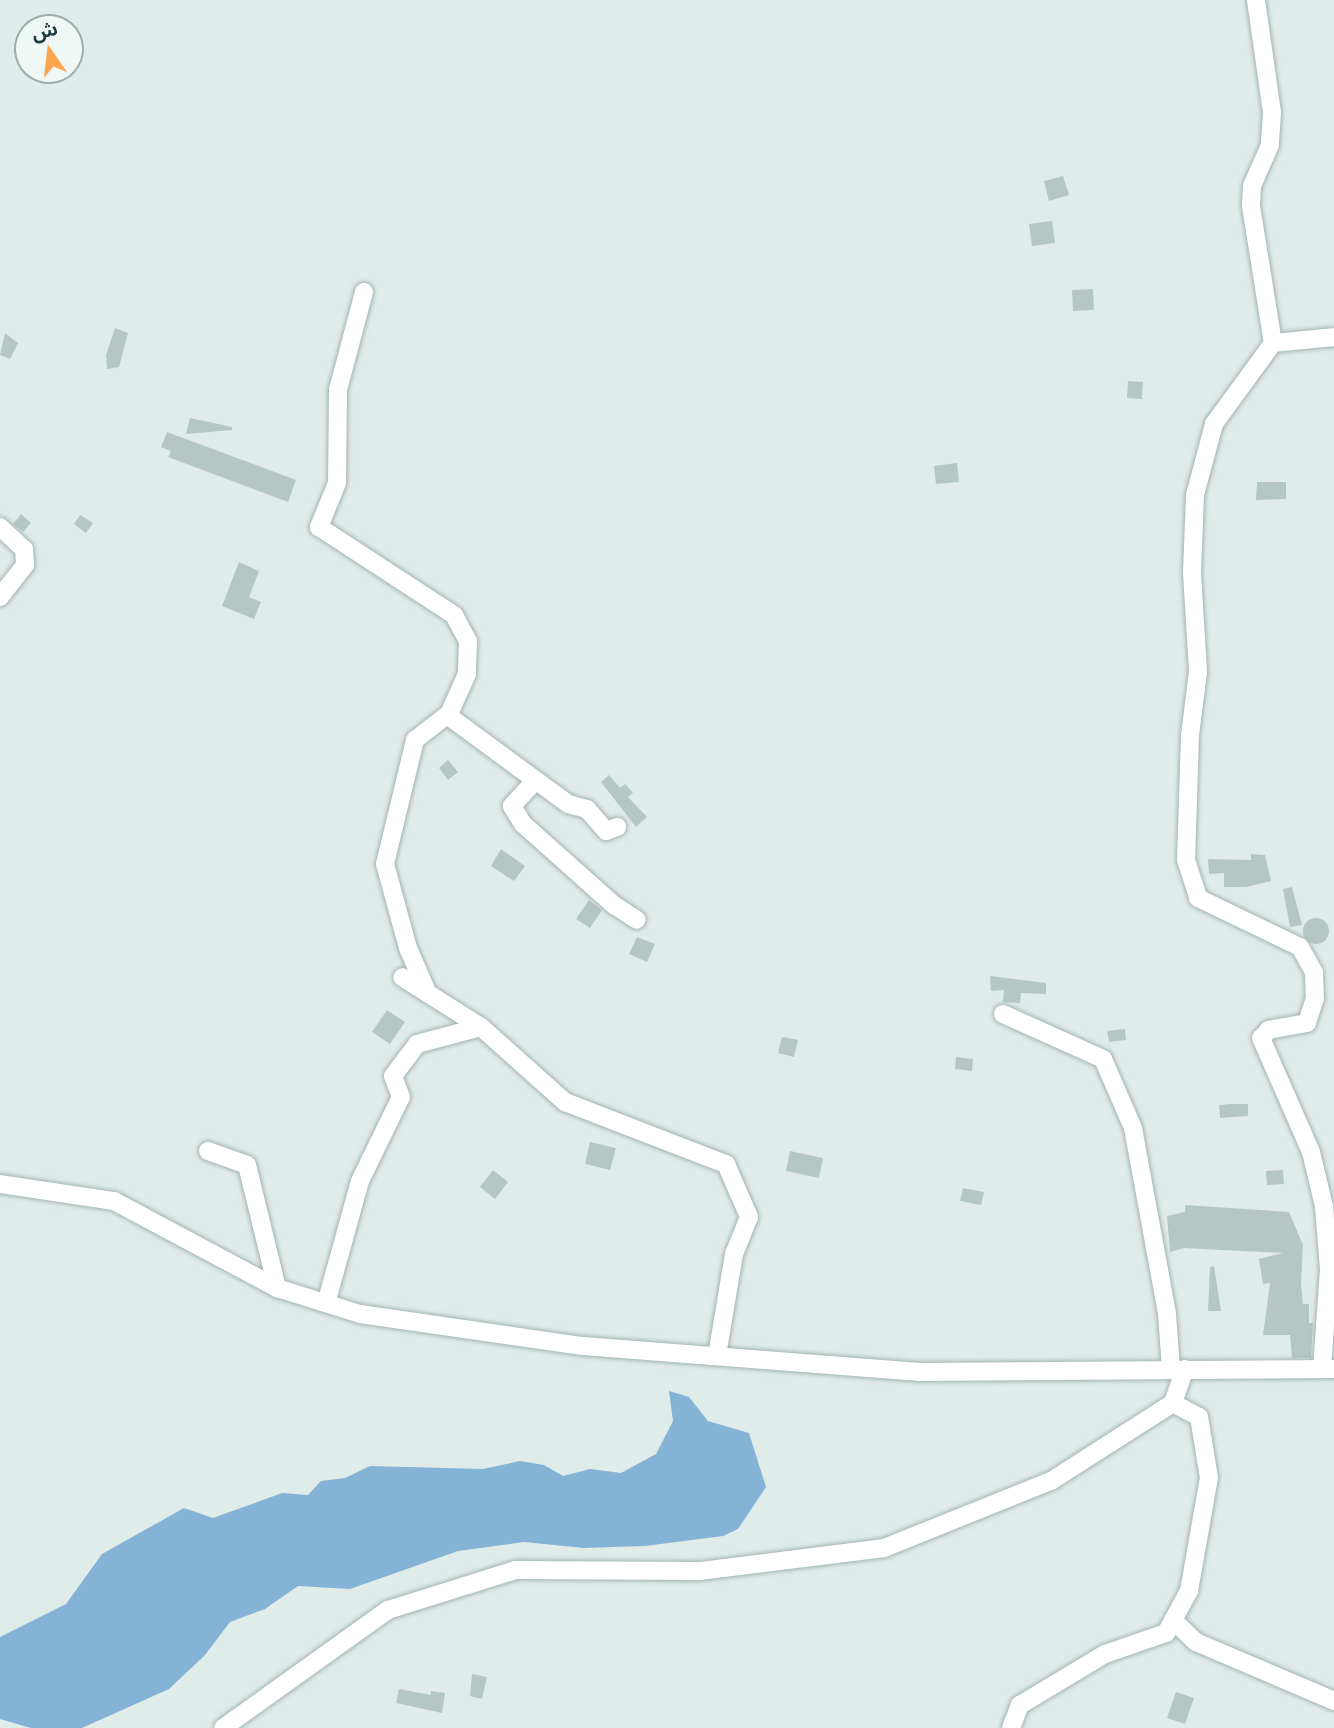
<!DOCTYPE html>
<html>
<head>
<meta charset="utf-8">
<style>
  body { margin:0 }
  #map { position:relative; width:1334px; height:1728px; overflow:hidden; background:#e0ecea; font-family:"PT Sans","Noto Sans Arabic",sans-serif }
  div>[style] { position:absolute }
  [style*='--x'] { left:calc(var(--x)*1px); top:calc(var(--y)*1px); width:calc(var(--w)*1px); rotate:calc(var(--a)*1deg) }
  .water>* { inset:0; background:#84b3d5 }
  .building>* { inset:0; background:#b5c7c4 }
  .round { border-radius:50% }
  .roads { filter:drop-shadow(0 0 2px #a2b4b3) drop-shadow(0 0 2px #a2b4b3) }
  .minor>* { height:18px; margin:-9px; padding:0 9px; transform-origin:9px; border-radius:9px; background:#fff }
  span { translate:-50% -50%; white-space:nowrap; text-align:center; line-height:1.15; -webkit-text-stroke:5px #f0f8f6; paint-order:stroke }
  .north { position:absolute; left:14px; top:14px; width:70px; height:70px; box-sizing:border-box; background:#f0f8f6; border:2px solid #9cadac; border-radius:50%; rotate:346deg; font-size:19px; font-weight:700; line-height:28px; text-align:center; color:#1f3d3d }
  .north::after { content:''; display:block; margin:auto; width:24px; height:32px; background:#fba64e; clip-path:polygon(50% 0,100% 100%,50% 72%,0 100%) }
</style>
</head>
<body>
<div id="map">
  <div class="water">
    <i style="clip-path:polygon(669px 1391px,689px 1397px,708px 1421px,749px 1433px,766px 1487px,738px 1529px,723px 1536px,645px 1546px,584px 1548px,524px 1542px,458px 1551px,350px 1589px,298px 1586px,265px 1609px,230px 1622px,205px 1655px,169px 1689px,82px 1728px,31px 1728px,0 1719px,0 1637px,66px 1604px,102px 1554px,184px 1508px,213px 1518px,282px 1493px,308px 1495px,321px 1481px,345px 1478px,370px 1466px,483px 1469px,520px 1461px,544px 1465px,563px 1476px,590px 1469px,621px 1473px,656px 1454px,673px 1421px)"></i>
  </div>
  <div class="building">
    <i style="clip-path:polygon(1063px 176px,1069px 195px,1049px 201px,1044px 181px)"></i>
    <i style="clip-path:polygon(1052px 221px,1055px 243px,1032px 246px,1029px 224px)"></i>
    <i style="clip-path:polygon(1093px 289px,1094px 310px,1073px 311px,1072px 290px)"></i>
    <i style="clip-path:polygon(115px 328px,128px 333px,119px 367px,107px 369px,106px 355px)"></i>
    <i style="clip-path:polygon(5px 333px,18px 343px,10px 359px,0 355px)"></i>
    <i style="clip-path:polygon(1128px 381px,1143px 382px,1142px 399px,1127px 398px)"></i>
    <i style="clip-path:polygon(190px 418px,232px 427px,232px 430px,186px 434px)"></i>
    <i style="clip-path:polygon(167px 432px,296px 480px,288px 502px,168px 457px,171px 451px,161px 447px)"></i>
    <i style="clip-path:polygon(957px 463px,959px 482px,936px 484px,934px 466px)"></i>
    <i style="clip-path:polygon(1257px 482px,1286px 482px,1286px 499px,1256px 500px)"></i>
    <i style="clip-path:polygon(21px 514px,31px 523px,23px 532px,13px 524px)"></i>
    <i style="clip-path:polygon(80px 515px,93px 523px,86px 533px,74px 524px)"></i>
    <i style="clip-path:polygon(239px 562px,259px 571px,249px 597px,261px 602px,254px 619px,222px 606px)"></i>
    <i style="clip-path:polygon(448px 760px,458px 772px,448px 780px,439px 768px)"></i>
    <i style="clip-path:polygon(609px 775px,620px 788px,625px 784px,633px 793px,628px 797px,647px 817px,636px 827px,601px 782px)"></i>
    <i style="clip-path:polygon(501px 849px,525px 866px,514px 881px,491px 866px)"></i>
    <i style="clip-path:polygon(1251px 854px,1265px 855px,1271px 881px,1246px 887px,1224px 887px,1224px 873px,1209px 874px,1208px 859px,1251px 860px)"></i>
    <i style="clip-path:polygon(1292px 887px,1302px 925px,1290px 927px,1283px 889px)"></i>
    <i style="clip-path:polygon(589px 900px,602px 910px,590px 928px,576px 919px)"></i>
    <i class="round" style="left:1303px;top:918px;width:26px;height:26px"></i>
    <i style="clip-path:polygon(637px 937px,655px 944px,647px 962px,629px 954px)"></i>
    <i style="clip-path:polygon(990px 976px,1046px 983px,1046px 994px,1021px 993px,1020px 1003px,1003px 1002px,1004px 990px,991px 991px)"></i>
    <i style="clip-path:polygon(387px 1010px,405px 1022px,390px 1044px,372px 1032px)"></i>
    <i style="clip-path:polygon(1125px 1029px,1126px 1040px,1109px 1042px,1107px 1031px)"></i>
    <i style="clip-path:polygon(782px 1037px,798px 1040px,794px 1057px,778px 1053px)"></i>
    <i style="clip-path:polygon(956px 1057px,973px 1059px,972px 1071px,955px 1069px)"></i>
    <i style="clip-path:polygon(1231px 1104px,1248px 1104px,1248px 1116px,1220px 1118px,1219px 1105px)"></i>
    <i style="clip-path:polygon(590px 1142px,616px 1148px,610px 1170px,585px 1164px)"></i>
    <i style="clip-path:polygon(790px 1151px,823px 1158px,819px 1178px,786px 1171px)"></i>
    <i style="clip-path:polygon(493px 1170px,508px 1182px,495px 1199px,480px 1187px)"></i>
    <i style="clip-path:polygon(1283px 1170px,1284px 1184px,1267px 1185px,1266px 1171px)"></i>
    <i style="clip-path:polygon(963px 1188px,984px 1192px,981px 1205px,960px 1201px)"></i>
    <i style="clip-path:polygon(1185px 1205px,1289px 1212px,1303px 1245px,1301px 1283px,1303px 1304px,1309px 1304px,1309px 1323px,1313px 1323px,1311px 1358px,1292px 1358px,1290px 1335px,1263px 1335px,1270px 1283px,1263px 1284px,1259px 1259px,1283px 1253px,1184px 1248px,1170px 1252px,1167px 1216px,1185px 1212px)"></i>
    <i style="clip-path:polygon(1214px 1266px,1221px 1311px,1208px 1311px,1210px 1267px)"></i>
    <i style="clip-path:polygon(472px 1674px,487px 1677px,482px 1699px,470px 1696px)"></i>
    <i style="clip-path:polygon(399px 1689px,431px 1695px,431px 1691px,445px 1693px,442px 1713px,396px 1703px)"></i>
    <i style="clip-path:polygon(1176px 1692px,1194px 1698px,1185px 1724px,1167px 1718px)"></i>
  </div>
  <div class="roads">
    <div class="minor">
      <i style="--x:1256;--y:0;--w:114;--a:81.9"></i>
      <i style="--x:1272;--y:113;--w:32;--a:94"></i>
      <i style="--x:1270;--y:145;--w:45;--a:113.7"></i>
      <i style="--x:1252;--y:186;--w:20;--a:93"></i>
      <i style="--x:1251;--y:206;--w:139;--a:80.9"></i>
      <i style="--x:1273;--y:343;--w:100;--a:126.1"></i>
      <i style="--x:1214;--y:424;--w:73;--a:105"></i>
      <i style="--x:1195;--y:495;--w:78;--a:92.2"></i>
      <i style="--x:1192;--y:573;--w:99;--a:86.5"></i>
      <i style="--x:1198;--y:672;--w:64;--a:97.2"></i>
      <i style="--x:1190;--y:735;--w:125;--a:91.8"></i>
      <i style="--x:1186;--y:860;--w:40;--a:72"></i>
      <i style="--x:1198;--y:898;--w:113;--a:25.7"></i>
      <i style="--x:1300;--y:947;--w:29;--a:61"></i>
      <i style="--x:1314;--y:972;--w:26;--a:88"></i>
      <i style="--x:1315;--y:998;--w:26;--a:108"></i>
      <i style="--x:1307;--y:1023;--w:39;--a:170"></i>
      <i style="--x:1269;--y:1030;--w:11;--a:135"></i>
      <i style="--x:1261;--y:1038;--w:124;--a:66.3"></i>
      <i style="--x:1311;--y:1152;--w:56;--a:76.5"></i>
      <i style="--x:1324;--y:1206;--w:63;--a:85.5"></i>
      <i style="--x:1329;--y:1269;--w:100;--a:94"></i>
      <i style="--x:364;--y:292;--w:101;--a:104.9"></i>
      <i style="--x:338;--y:390;--w:93;--a:90.6"></i>
      <i style="--x:337;--y:483;--w:48;--a:112.2"></i>
      <i style="--x:319;--y:527;--w:161;--a:33.1"></i>
      <i style="--x:454;--y:615;--w:30;--a:62"></i>
      <i style="--x:468;--y:641;--w:33;--a:92"></i>
      <i style="--x:467;--y:674;--w:46;--a:114.3"></i>
      <i style="--x:1273;--y:343;--w:61;--a:-5.6"></i>
      <i style="--x:0;--y:527;--w:33;--a:43"></i>
      <i style="--x:24;--y:549;--w:16;--a:86"></i>
      <i style="--x:25;--y:565;--w:41;--a:128"></i>
      <i style="--x:535;--y:781;--w:34;--a:133"></i>
      <i style="--x:512;--y:806;--w:21;--a:59"></i>
      <i style="--x:523;--y:824;--w:122;--a:41.7"></i>
      <i style="--x:614;--y:905;--w:27;--a:33"></i>
      <i style="--x:428;--y:994;--w:50;--a:-113.5"></i>
      <i style="--x:408;--y:948;--w:87;--a:-105.3"></i>
      <i style="--x:385;--y:864;--w:128;--a:-76.4"></i>
      <i style="--x:415;--y:740;--w:41;--a:-38"></i>
      <i style="--x:447;--y:715;--w:150;--a:36.3"></i>
      <i style="--x:568;--y:804;--w:20;--a:15"></i>
      <i style="--x:587;--y:809;--w:29;--a:49"></i>
      <i style="--x:606;--y:831;--w:12;--a:-20"></i>
      <i style="--x:1003;--y:1014;--w:110;--a:24.2"></i>
      <i style="--x:1103;--y:1059;--w:75;--a:66.5"></i>
      <i style="--x:1133;--y:1128;--w:189;--a:79.6"></i>
      <i style="--x:1167;--y:1314;--w:55;--a:85.8"></i>
      <i style="--x:481;--y:1027;--w:113;--a:41.8"></i>
      <i style="--x:565;--y:1102;--w:173;--a:21.1"></i>
      <i style="--x:726;--y:1164;--w:58;--a:66.5"></i>
      <i style="--x:749;--y:1217;--w:40;--a:112"></i>
      <i style="--x:734;--y:1254;--w:103;--a:99.5"></i>
      <i style="--x:208;--y:1151;--w:41;--a:19.7"></i>
      <i style="--x:247;--y:1165;--w:127;--a:76.3"></i>
      <i style="--x:0;--y:1184;--w:115;--a:8.5"></i>
      <i style="--x:114;--y:1201;--w:185;--a:28.1"></i>
      <i style="--x:277;--y:1288;--w:87;--a:17.4"></i>
      <i style="--x:360;--y:1314;--w:225;--a:8.2"></i>
      <i style="--x:583;--y:1346;--w:338;--a:4.4"></i>
      <i style="--x:920;--y:1372;--w:414;--a:-0.4"></i>
      <i style="--x:327;--y:1300;--w:123;--a:-74.5"></i>
      <i style="--x:360;--y:1181;--w:93;--a:-64"></i>
      <i style="--x:401;--y:1097;--w:22;--a:-111"></i>
      <i style="--x:393;--y:1076;--w:40;--a:-53"></i>
      <i style="--x:417;--y:1044;--w:66;--a:-14.9"></i>
      <i style="--x:481;--y:1027;--w:93;--a:-147.7"></i>
      <i style="--x:1173;--y:1620;--w:32;--a:44"></i>
      <i style="--x:1196;--y:1642;--w:150;--a:23.1"></i>
      <i style="--x:223;--y:1728;--w:203;--a:-35.6"></i>
      <i style="--x:388;--y:1610;--w:134;--a:-17.4"></i>
      <i style="--x:516;--y:1570;--w:184;--a:0.3"></i>
      <i style="--x:700;--y:1571;--w:185;--a:-7.1"></i>
      <i style="--x:884;--y:1548;--w:180;--a:-21.9"></i>
      <i style="--x:1051;--y:1481;--w:145;--a:-32.6"></i>
      <i style="--x:1173;--y:1403;--w:36;--a:-71"></i>
      <i style="--x:1011;--y:1728;--w:25;--a:-69"></i>
      <i style="--x:1020;--y:1705;--w:99;--a:-31"></i>
      <i style="--x:1105;--y:1654;--w:65;--a:-19"></i>
      <i style="--x:1166;--y:1633;--w:48;--a:-61.3"></i>
      <i style="--x:1189;--y:1591;--w:115;--a:-80"></i>
      <i style="--x:1209;--y:1478;--w:62;--a:-99.3"></i>
      <i style="--x:1199;--y:1417;--w:30;--a:-152"></i>
    </div>
  </div>
  <div class="north">ش</div>
</div>
</body>
</html>
